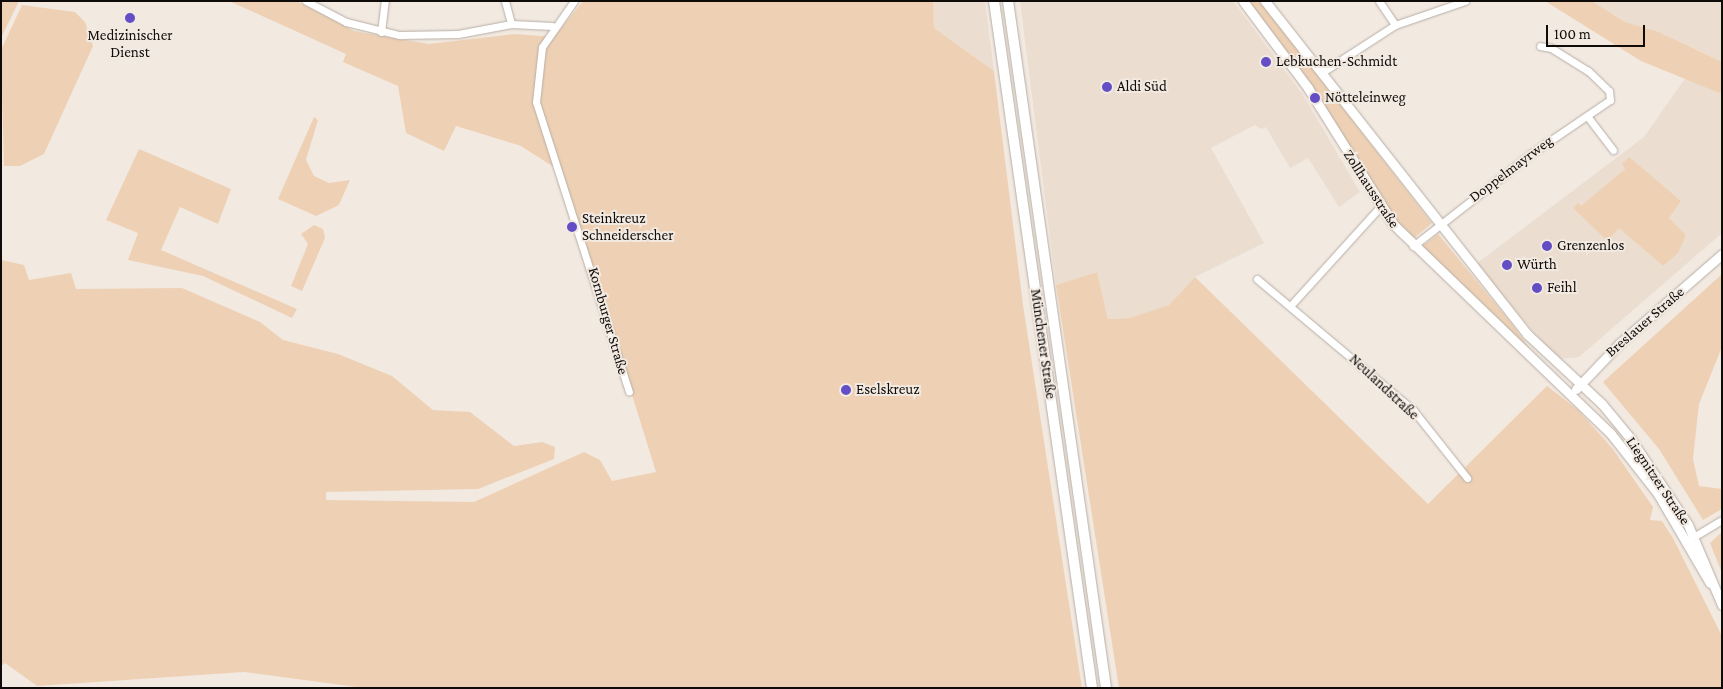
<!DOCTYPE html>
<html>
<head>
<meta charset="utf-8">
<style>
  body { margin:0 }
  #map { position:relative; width:1723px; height:689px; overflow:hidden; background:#f2e9e1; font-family:"Crimson Pro",serif }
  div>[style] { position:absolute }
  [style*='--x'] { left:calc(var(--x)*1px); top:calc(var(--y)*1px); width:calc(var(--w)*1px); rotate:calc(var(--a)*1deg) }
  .built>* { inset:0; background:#ebddcf }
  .green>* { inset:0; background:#eed1b5 }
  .roads { filter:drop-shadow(0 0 1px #b6aea6) drop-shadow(0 0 1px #b6aea6) }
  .street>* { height:7px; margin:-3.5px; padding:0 3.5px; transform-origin:3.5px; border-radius:3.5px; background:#fff }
  .secondary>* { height:9px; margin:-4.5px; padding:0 4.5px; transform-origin:4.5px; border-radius:4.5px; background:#fff }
  .primary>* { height:10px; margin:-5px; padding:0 5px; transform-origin:5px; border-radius:5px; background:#fff }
  .dots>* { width:14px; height:14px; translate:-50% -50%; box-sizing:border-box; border:2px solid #f2e9e1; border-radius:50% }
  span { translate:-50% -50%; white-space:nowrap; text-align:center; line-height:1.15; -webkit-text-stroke:4px #f2e9e1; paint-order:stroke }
  .poi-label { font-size:15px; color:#0e0b09 }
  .left { translate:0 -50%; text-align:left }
  .street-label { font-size:15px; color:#0e0b09 }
  .frame { position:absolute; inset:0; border:2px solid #0e0b09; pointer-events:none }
  .scale { position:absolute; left:1546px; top:25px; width:99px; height:22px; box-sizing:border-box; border:2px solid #0e0b09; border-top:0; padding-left:6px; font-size:15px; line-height:18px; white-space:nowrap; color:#0e0b09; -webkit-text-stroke:4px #f2e9e1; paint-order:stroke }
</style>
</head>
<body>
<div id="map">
  <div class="built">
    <i style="clip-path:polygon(933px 1px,985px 1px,994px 71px,934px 28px)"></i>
    <i style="clip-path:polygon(1020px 1px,1233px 1px,1303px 95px,1360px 192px,1339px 207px,1308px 158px,1290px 168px,1266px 127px,1261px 129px,1255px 125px,1211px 148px,1264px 243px,1195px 277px,1169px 305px,1129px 318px,1108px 319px,1097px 272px,1056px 285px)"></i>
    <i style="clip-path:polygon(1592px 1px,1722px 1px,1722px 62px,1659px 32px,1625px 22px)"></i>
    <i style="clip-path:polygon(evenodd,1686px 77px,1722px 94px,1722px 233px,1579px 357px,1557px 359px,1476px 264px,1644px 137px,1686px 77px,1626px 168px,1681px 200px,1669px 218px,1663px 266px,1619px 227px,1607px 241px,1573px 208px,1581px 207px,1626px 168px)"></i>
  </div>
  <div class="green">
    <i style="clip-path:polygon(1px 1px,19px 1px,1px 38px)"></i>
    <i style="clip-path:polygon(229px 1px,297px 1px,354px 31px,429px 44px,514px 34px,554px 37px,583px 1px,933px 1px,934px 28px,994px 71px,1023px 305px,1082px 688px,364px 688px,244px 672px,37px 686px,5px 663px,1px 666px,1px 260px,24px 265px,29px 280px,71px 273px,76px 289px,182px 288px,260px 322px,283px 340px,338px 354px,392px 376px,433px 410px,470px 412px,514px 446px,542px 442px,555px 447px,554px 459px,478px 489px,326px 492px,326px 500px,474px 502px,584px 452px,600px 460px,612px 481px,656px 472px,563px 173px,521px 146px,456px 126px,444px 151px,406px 133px,398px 86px,343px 62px,346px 54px)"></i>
    <i style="clip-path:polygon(1246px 1px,1260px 1px,1432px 223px,1413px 239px,1409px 240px)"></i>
    <i style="clip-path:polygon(1545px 1px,1592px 1px,1625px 22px,1659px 32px,1722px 62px,1722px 94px,1641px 61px)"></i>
    <i style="clip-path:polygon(22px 5px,75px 12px,85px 22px,93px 46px,44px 154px,20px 166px,4px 166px,1px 50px)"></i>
    <i style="clip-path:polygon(314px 117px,318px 120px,306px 160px,314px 176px,329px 183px,350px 180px,339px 205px,316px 216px,278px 199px)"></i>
    <i style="clip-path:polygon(139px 149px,231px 189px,218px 224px,180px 207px,161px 250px,297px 309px,292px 318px,203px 276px,128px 260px,138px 233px,106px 220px)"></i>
    <i style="clip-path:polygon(1629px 157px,1681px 201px,1669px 218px,1686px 235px,1678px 253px,1663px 266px,1619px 228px,1607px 241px,1573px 208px,1578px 203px,1581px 206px,1625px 169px,1622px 164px)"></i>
    <i style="clip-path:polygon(314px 225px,323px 229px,325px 238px,302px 291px,291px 286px,308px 244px,301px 234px)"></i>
    <i style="clip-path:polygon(1438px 234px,1512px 324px,1530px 349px,1420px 248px)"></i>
    <i style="clip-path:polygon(1097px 272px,1108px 319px,1129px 318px,1169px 305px,1195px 277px,1428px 504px,1547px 386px,1578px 410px,1612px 448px,1653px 507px,1650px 520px,1662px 521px,1673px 538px,1722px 636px,1722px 688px,1119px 688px,1056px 285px)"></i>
    <i style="clip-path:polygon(1722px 274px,1722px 347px,1699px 404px,1693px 459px,1699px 486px,1722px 489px,1722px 509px,1703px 520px,1659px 449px,1603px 382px)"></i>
    <i style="clip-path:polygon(1722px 532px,1722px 573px,1710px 543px)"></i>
  </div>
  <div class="roads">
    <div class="street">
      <i style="--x:306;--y:1;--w:45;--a:27.7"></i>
      <i style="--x:346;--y:22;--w:55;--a:13.8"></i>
      <i style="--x:399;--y:35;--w:59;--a:-1"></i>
      <i style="--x:458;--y:34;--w:54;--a:-10.7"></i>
      <i style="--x:511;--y:24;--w:41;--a:2.8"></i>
      <i style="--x:505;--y:1;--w:24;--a:75"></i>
      <i style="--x:574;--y:1;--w:56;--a:124.8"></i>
      <i style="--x:542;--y:47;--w:55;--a:96.2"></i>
      <i style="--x:536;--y:102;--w:304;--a:72.2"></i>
      <i style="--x:1379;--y:1;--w:29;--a:56"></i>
      <i style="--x:381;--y:32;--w:31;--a:-83"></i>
      <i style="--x:1321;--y:73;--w:88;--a:-33"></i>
      <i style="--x:1395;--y:25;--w:74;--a:-18.9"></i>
      <i style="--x:1587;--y:116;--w:43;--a:52.6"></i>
      <i style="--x:1413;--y:246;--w:151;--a:-38"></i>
      <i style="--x:1532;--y:153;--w:94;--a:-34.2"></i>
      <i style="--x:1610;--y:100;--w:9;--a:-96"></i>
      <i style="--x:1609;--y:91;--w:29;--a:-136"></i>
      <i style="--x:1588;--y:71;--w:44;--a:-148.1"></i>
      <i style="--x:1551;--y:48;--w:11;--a:-170"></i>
      <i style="--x:1257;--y:279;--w:204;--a:40"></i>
      <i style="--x:1413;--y:410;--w:87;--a:51.5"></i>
      <i style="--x:1292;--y:304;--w:131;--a:-47.8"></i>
      <i style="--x:1690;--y:539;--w:37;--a:-31"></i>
    </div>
    <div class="secondary">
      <i style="--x:1243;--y:1;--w:109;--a:53.2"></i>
      <i style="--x:1308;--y:88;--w:162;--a:57.9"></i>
      <i style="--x:1394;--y:225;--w:301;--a:43.9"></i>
      <i style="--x:1611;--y:434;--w:76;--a:51.9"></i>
      <i style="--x:1658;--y:494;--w:103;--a:59.7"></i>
      <i style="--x:1265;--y:1;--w:424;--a:51.8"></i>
      <i style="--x:1527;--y:334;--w:103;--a:43"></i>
      <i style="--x:1602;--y:404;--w:44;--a:50.5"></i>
      <i style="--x:1630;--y:438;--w:105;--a:56.3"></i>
      <i style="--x:1688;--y:525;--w:87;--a:67"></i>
      <i style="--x:1576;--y:389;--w:64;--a:-46.3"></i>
      <i style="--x:1620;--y:343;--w:135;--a:-41.1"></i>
    </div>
    <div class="primary">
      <i style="--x:994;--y:1;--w:694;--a:81.88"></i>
      <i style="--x:1008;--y:1;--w:694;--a:81.88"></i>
    </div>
  </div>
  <div class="dots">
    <i style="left:130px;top:18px;background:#634ec6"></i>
    <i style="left:1266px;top:62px;background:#634ec6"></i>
    <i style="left:1107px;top:87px;background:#634ec6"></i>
    <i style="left:1315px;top:98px;background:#634ec6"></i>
    <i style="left:572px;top:227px;background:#634ec6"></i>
    <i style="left:1547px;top:246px;background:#634ec6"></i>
    <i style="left:1507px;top:265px;background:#634ec6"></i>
    <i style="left:1537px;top:288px;background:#634ec6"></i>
    <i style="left:846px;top:390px;background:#634ec6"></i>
  </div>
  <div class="poi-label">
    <span style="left:130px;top:44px">Medizinischer<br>Dienst</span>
    <span class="left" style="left:1276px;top:62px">Lebkuchen-Schmidt</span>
    <span class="left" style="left:1117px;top:87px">Aldi Süd</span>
    <span class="left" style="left:1325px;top:98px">Nötteleinweg</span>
    <span class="left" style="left:582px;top:227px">Steinkreuz<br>Schneiderscher</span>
    <span class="left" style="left:1557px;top:246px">Grenzenlos</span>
    <span class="left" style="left:1517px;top:265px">Würth</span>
    <span class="left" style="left:1547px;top:288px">Feihl</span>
    <span class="left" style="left:856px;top:390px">Eselskreuz</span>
  </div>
  <div class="street-label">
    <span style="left:1511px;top:169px;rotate:-37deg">Doppelmayrweg</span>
    <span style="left:1371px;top:189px;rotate:57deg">Zollhausstraße</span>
    <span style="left:608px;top:321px;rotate:74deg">Kornburger Straße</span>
    <span style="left:1645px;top:322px;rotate:-41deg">Breslauer Straße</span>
    <span style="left:1043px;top:344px;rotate:82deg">Münchener Straße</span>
    <span style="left:1384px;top:387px;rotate:43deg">Neulandstraße</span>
    <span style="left:1658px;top:481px;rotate:56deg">Liegnitzer Straße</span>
  </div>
  <div class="frame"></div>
  <div class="scale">100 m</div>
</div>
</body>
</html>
